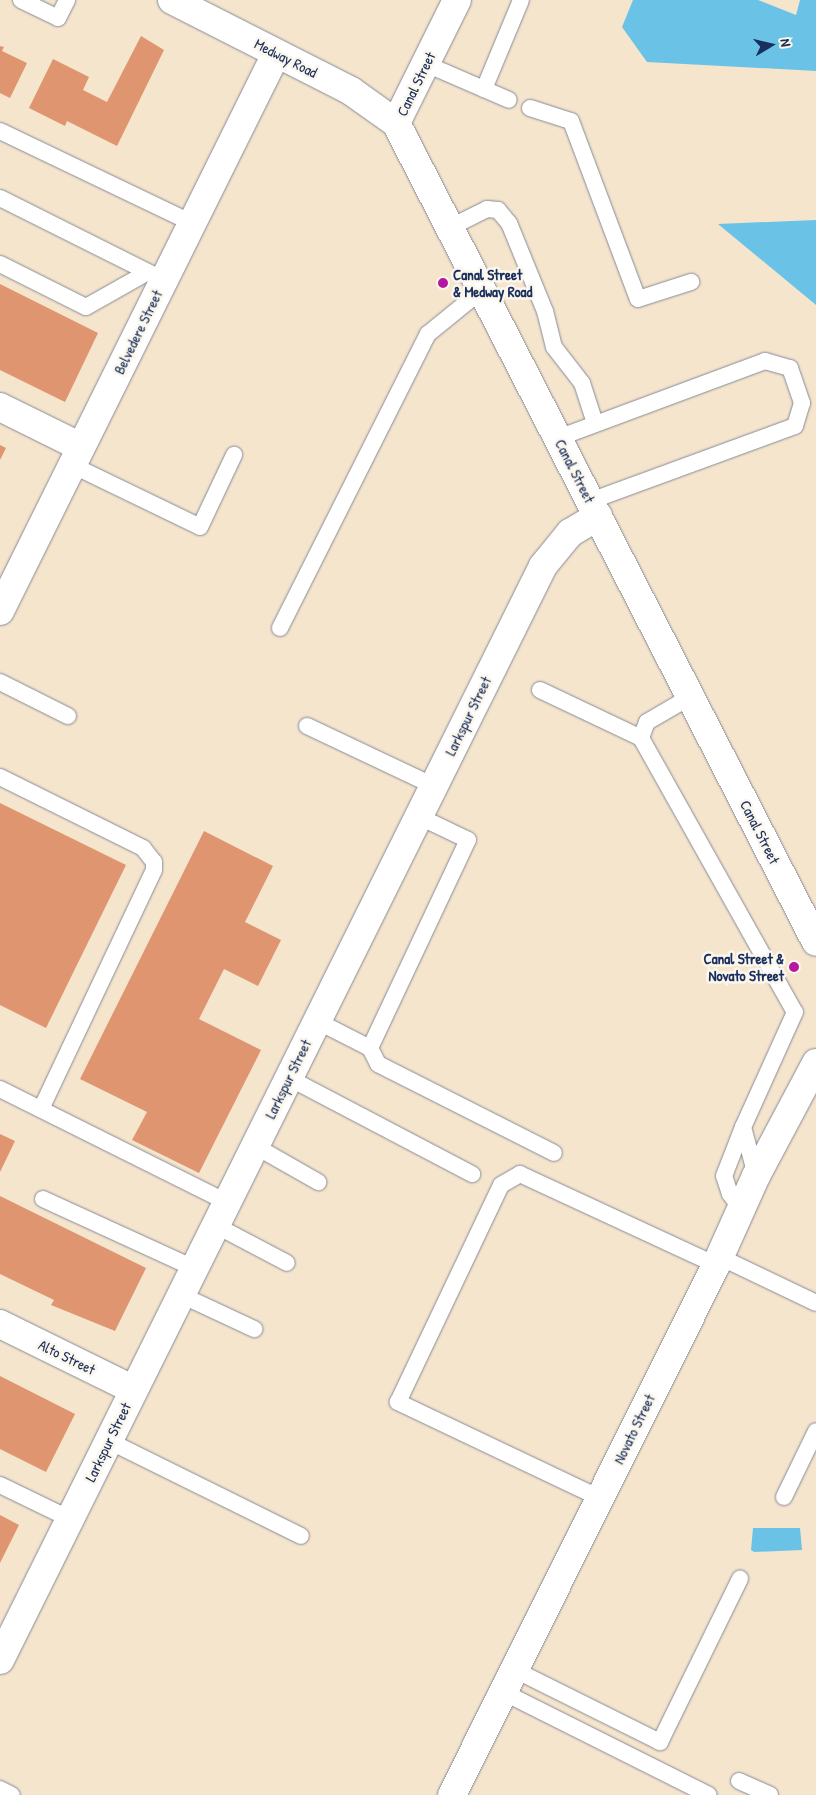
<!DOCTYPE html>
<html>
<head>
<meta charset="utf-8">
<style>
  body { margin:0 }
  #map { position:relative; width:816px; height:1795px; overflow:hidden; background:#f5e5cd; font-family:"Patrick Hand",sans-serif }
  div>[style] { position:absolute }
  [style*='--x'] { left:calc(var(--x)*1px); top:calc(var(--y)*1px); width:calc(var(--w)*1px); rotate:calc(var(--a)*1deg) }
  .water>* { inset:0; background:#6ac2e7 }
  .building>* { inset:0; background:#de9570 }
  .roads { filter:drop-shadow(0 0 1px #888a96) drop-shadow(0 0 1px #888a96) }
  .service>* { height:16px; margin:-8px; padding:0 8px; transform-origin:8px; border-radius:8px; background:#fff }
  .minor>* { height:28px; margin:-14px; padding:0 14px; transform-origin:14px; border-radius:14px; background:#fff }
  .tertiary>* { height:28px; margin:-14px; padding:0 14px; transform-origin:14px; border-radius:14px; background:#fff }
  .dots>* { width:14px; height:14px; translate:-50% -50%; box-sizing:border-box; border:2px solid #fbf7ec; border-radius:50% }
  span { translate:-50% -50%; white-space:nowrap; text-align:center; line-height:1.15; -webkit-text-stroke:5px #fbf7ec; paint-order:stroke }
  .street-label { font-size:15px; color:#1b2f5e }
  .poi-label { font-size:15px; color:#1b2f5e; font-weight:700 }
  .left { translate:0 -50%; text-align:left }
  .right { translate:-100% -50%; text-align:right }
  .north { position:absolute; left:746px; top:20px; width:50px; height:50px; -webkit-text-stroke:4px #fbf7ec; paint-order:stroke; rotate:81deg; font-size:14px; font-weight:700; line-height:20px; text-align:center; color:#1b2f5e }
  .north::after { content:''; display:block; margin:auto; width:18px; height:22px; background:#1b2f5e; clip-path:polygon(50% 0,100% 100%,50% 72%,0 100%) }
</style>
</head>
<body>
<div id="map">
  <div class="water">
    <i style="clip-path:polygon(633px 0,758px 0,796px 15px,800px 0,816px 0,816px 71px,647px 62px,622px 27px)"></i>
    <i style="clip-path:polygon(816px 220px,816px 305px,718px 224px)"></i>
    <i style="clip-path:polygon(753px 1528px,800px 1528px,802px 1550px,754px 1552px,751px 1550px)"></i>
  </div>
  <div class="building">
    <i style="clip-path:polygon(141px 36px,164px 50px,117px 146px,67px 121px,65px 126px,29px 108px,53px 59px,89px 77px,83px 90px,107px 102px)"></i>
    <i style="clip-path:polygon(0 46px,4px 47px,2px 51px,27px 63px,10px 98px,0 93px)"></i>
    <i style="clip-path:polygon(0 284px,98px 333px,65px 402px,0 370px)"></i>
    <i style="clip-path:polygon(0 445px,6px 448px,0 460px)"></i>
    <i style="clip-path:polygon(0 803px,126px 865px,46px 1028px,0 1005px)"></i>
    <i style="clip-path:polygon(204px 831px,273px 866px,245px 922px,281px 940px,258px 986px,224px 969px,199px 1019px,261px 1050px,199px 1173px,132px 1140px,147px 1112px,80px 1079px)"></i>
    <i style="clip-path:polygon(0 1134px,15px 1141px,0 1172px)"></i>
    <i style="clip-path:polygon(0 1196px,146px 1268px,115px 1331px,51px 1305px,54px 1300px,0 1274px)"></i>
    <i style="clip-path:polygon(0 1376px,75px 1414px,46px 1472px,0 1449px)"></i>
    <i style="clip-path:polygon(0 1515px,19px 1525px,0 1563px)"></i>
  </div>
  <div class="roads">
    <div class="service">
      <i style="--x:21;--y:0;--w:41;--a:25.9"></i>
      <i style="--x:58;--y:18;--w:20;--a:-63"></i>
      <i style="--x:426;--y:64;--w:90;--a:23.4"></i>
      <i style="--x:484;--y:89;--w:96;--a:-67.4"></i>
      <i style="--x:530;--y:108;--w:43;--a:17.6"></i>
      <i style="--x:571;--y:121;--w:190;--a:69.4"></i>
      <i style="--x:638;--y:299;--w:56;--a:-17.8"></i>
      <i style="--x:0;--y:131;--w:213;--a:25.6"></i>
      <i style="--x:0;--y:198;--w:183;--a:26.6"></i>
      <i style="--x:451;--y:227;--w:40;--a:-26.6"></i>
      <i style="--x:487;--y:209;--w:11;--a:5"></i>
      <i style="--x:498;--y:210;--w:17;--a:50"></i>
      <i style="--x:509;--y:223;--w:95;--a:67.8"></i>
      <i style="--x:545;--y:311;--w:37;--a:76"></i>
      <i style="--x:554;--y:347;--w:46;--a:52.1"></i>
      <i style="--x:582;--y:383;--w:42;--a:72"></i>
      <i style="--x:0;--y:264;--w:96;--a:26.6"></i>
      <i style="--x:86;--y:307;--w:71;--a:-29.4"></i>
      <i style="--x:558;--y:438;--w:221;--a:-20.4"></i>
      <i style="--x:765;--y:361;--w:26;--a:16"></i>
      <i style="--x:790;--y:368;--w:37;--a:71"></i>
      <i style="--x:802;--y:403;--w:24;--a:107"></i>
      <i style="--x:795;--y:426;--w:218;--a:159.9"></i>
      <i style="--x:72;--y:465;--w:142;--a:25.8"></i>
      <i style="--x:200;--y:527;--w:80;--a:-64.7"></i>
      <i style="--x:280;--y:628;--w:329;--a:-63.3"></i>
      <i style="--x:428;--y:334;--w:70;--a:-39.2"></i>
      <i style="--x:0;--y:682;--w:76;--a:26.6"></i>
      <i style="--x:540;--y:690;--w:112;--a:25.4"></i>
      <i style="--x:690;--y:697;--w:50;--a:149.8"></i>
      <i style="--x:647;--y:722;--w:17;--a:111"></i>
      <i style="--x:641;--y:738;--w:314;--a:60.7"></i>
      <i style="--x:795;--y:1012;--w:126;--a:114.3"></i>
      <i style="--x:743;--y:1127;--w:51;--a:75.1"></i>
      <i style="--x:307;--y:726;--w:140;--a:25.3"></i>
      <i style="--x:0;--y:777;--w:160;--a:26.4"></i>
      <i style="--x:143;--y:848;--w:18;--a:52"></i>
      <i style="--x:154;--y:862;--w:8;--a:90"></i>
      <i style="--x:154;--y:870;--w:264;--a:115.3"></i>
      <i style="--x:317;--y:1021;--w:59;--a:27"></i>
      <i style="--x:370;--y:1048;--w:230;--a:-64.8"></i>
      <i style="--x:468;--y:840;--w:55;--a:-154.4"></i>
      <i style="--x:370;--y:1048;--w:18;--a:63"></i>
      <i style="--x:378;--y:1064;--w:197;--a:26.8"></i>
      <i style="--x:289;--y:1078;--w:207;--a:27.7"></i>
      <i style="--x:0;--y:1089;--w:254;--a:26.5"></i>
      <i style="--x:255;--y:1146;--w:73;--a:29.7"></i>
      <i style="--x:43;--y:1199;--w:166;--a:24.6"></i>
      <i style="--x:741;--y:1209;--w:19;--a:-126"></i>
      <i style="--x:730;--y:1194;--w:19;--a:-108"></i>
      <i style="--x:724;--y:1176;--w:53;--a:-68.8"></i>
      <i style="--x:215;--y:1225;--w:81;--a:27.8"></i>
      <i style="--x:720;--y:1257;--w:106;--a:25.6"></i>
      <i style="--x:181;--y:1295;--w:81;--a:25"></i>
      <i style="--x:109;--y:1441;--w:214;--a:26.3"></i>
      <i style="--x:0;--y:1485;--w:78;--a:25.9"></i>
      <i style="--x:784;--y:1497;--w:73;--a:-64.1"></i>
      <i style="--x:600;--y:1498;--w:224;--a:-154.6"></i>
      <i style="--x:398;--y:1402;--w:240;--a:-64.6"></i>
      <i style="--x:501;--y:1185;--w:22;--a:-30"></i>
      <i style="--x:520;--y:1174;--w:216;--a:24.9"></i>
      <i style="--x:515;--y:1670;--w:162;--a:26.4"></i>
      <i style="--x:660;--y:1742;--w:182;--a:-63.9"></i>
      <i style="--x:503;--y:1692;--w:230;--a:26.6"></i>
      <i style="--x:739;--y:1781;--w:34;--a:24"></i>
      <i style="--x:0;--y:1789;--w:13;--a:27"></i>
    </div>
    <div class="minor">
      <i style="--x:396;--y:123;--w:137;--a:-63.6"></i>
      <i style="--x:0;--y:407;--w:90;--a:26.3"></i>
      <i style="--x:0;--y:611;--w:622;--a:-63.64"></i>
      <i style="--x:0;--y:1324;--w:149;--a:26.2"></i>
      <i style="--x:0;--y:1660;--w:1221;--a:-63.6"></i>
      <i style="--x:543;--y:566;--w:43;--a:-50.7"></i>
      <i style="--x:570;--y:533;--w:33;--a:-31"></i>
      <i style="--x:452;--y:1795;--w:592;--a:-63.52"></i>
      <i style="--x:716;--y:1265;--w:98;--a:-65.8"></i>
      <i style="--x:756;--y:1176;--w:128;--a:-62"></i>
    </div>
    <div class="tertiary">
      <i style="--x:172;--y:0;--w:201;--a:26.9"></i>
      <i style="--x:351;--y:91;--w:55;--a:35.4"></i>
      <i style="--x:396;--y:123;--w:920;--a:62.85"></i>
    </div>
  </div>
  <div class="dots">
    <i style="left:443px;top:283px;background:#b5179e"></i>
    <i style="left:794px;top:967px;background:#b5179e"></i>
  </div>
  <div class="street-label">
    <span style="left:286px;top:58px;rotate:27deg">Medway Road</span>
    <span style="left:416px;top:84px;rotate:-64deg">Canal Street</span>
    <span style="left:138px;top:332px;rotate:-64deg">Belvedere Street</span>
    <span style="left:575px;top:471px;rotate:63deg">Canal Street</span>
    <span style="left:468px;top:716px;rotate:-64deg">Larkspur Street</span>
    <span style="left:760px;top:832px;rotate:63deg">Canal Street</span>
    <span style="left:288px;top:1079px;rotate:-64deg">Larkspur Street</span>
    <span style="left:67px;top:1357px;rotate:26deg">Alto Street</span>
    <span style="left:634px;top:1429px;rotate:-64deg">Novato Street</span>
    <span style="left:108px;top:1442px;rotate:-64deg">Larkspur Street</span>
  </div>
  <div class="poi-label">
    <span class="left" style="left:453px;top:283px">Canal Street<br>&amp; Medway Road</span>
    <span class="right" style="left:784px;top:967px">Canal Street &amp;<br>Novato Street</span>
  </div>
  <div class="north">N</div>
</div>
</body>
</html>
